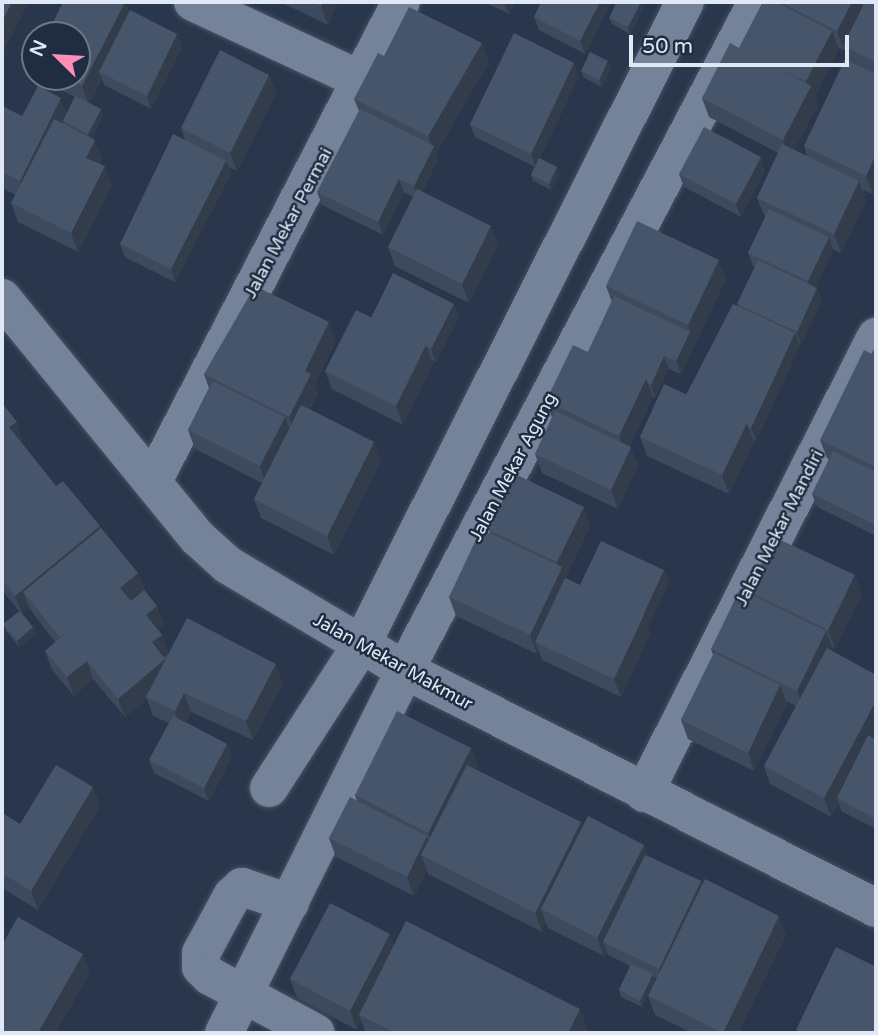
<!DOCTYPE html>
<html>
<head>
<meta charset="utf-8">
<style>
  body { margin:0 }
  #map { position:relative; width:878px; height:1035px; overflow:hidden; background:#2a364b; font-family:"Varela Round",sans-serif }
  div>[style] { position:absolute }
  [style*='--x'] { left:calc(var(--x)*1px); top:calc(var(--y)*1px); width:calc(var(--w)*1px); rotate:calc(var(--a)*1deg) }
  .roads { filter:drop-shadow(0 0 2px #485263) drop-shadow(0 0 2px #485263) }
  .minor>* { height:38px; margin:-19px; padding:0 19px; transform-origin:19px; border-radius:19px; background:#74829a }
  .wall>* { inset:0; background:#3d495c }
  .shaded-wall>* { inset:0; background:#323c4b }
  .building>* { inset:0; background:#47556b }
  span { translate:-50% -50%; white-space:nowrap; text-align:center; line-height:1.15; -webkit-text-stroke:5px #202c40; paint-order:stroke }
  .street-label { font-size:18px; color:#e0e8f5 }
  .frame { position:absolute; inset:0; border:4px solid #e0e8f5; pointer-events:none }
  .north { position:absolute; left:21px; top:21px; width:70px; height:70px; box-sizing:border-box; background:#202c40; border:2px solid #6d7788; border-radius:50%; rotate:294deg; font-size:19px; font-weight:700; line-height:28px; text-align:center; color:#e0e8f5 }
  .north::after { content:''; display:block; margin:auto; width:24px; height:32px; background:#ff8eb9; clip-path:polygon(50% 0,100% 100%,50% 72%,0 100%) }
  .scale { position:absolute; left:629px; top:35px; width:220px; height:32px; box-sizing:border-box; border:4px solid #e0e8f5; border-top:0; padding-left:9px; font-size:21px; line-height:24px; white-space:nowrap; color:#e0e8f5; -webkit-text-stroke:5px #202c40; paint-order:stroke }
</style>
</head>
<body>
<div id="map">
  <div class="roads">
    <div class="minor">
      <i style="--x:193;--y:2;--w:187;--a:24.9"></i>
      <i style="--x:2;--y:298;--w:310;--a:50.8"></i>
      <i style="--x:198;--y:538;--w:40;--a:42"></i>
      <i style="--x:228;--y:565;--w:206;--a:30.7"></i>
      <i style="--x:405;--y:670;--w:528;--a:26.81"></i>
      <i style="--x:153;--y:481;--w:539;--a:-62.63"></i>
      <i style="--x:269;--y:788;--w:170;--a:-57.2"></i>
      <i style="--x:361;--y:645;--w:720;--a:-63.26"></i>
      <i style="--x:644;--y:793;--w:512;--a:-63.03"></i>
      <i style="--x:290;--y:903;--w:51;--a:-161.6"></i>
      <i style="--x:242;--y:887;--w:13;--a:138"></i>
      <i style="--x:232;--y:896;--w:65;--a:118.5"></i>
      <i style="--x:201;--y:953;--w:14;--a:90"></i>
      <i style="--x:201;--y:967;--w:13;--a:45"></i>
      <i style="--x:210;--y:976;--w:120;--a:28.3"></i>
      <i style="--x:224;--y:1033;--w:406;--a:-63.5"></i>
      <i style="--x:405;--y:670;--w:755;--a:-62.21"></i>
    </div>
  </div>
  <div class="wall">
    <i style="clip-path:polygon(125px 2px,129px 13px,177px 34px,182px 47px,151px 109px,104px 85px,102px 79px,90px 103px,103px 115px,92px 139px,102px 159px,100px 164px,112px 185px,78px 252px,18px 222px,11px 203px,16px 195px,2px 188px,2px 106px,22px 116px,67px 113px,75px 97px,41px 80px,40px 77px,77px 77px)"></i>
    <i style="clip-path:polygon(280px 2px,338px 2px,328px 25px)"></i>
    <i style="clip-path:polygon(484px 2px,515px 2px,509px 14px)"></i>
    <i style="clip-path:polygon(611px 2px,585px 54px,539px 30px,534px 17px)"></i>
    <i style="clip-path:polygon(617px 2px,642px 2px,644px 7px,630px 34px,612px 24px,609px 18px)"></i>
    <i style="clip-path:polygon(evenodd,763px 2px,876px 2px,876px 187px,873px 194px,863px 190px,866px 200px,841px 253px,833px 249px,833px 250px,816px 287px,822px 301px,801px 345px,799px 344px,800px 346px,756px 441px,753px 440px,754px 442px,729px 494px,647px 456px,640px 437px,686px 395px,738px 307px,737px 304px,755px 267px,753px 266px,748px 253px,765px 217px,757px 198px,778px 153px,709px 117px,702px 98px,739px 48px,763px 2px,838px 47px,844px 50px,844px 49px,849px 60px,804px 146px,807px 156px,794px 150px,818px 105px,815px 96px,839px 49px,838px 47px)"></i>
    <i style="clip-path:polygon(384px 56px,489px 62px,436px 153px,438px 159px,422px 192px,498px 245px,469px 303px,395px 266px,388px 247px,413px 197px,404px 192px,383px 235px,322px 205px,317px 192px,359px 111px,354px 99px)"></i>
    <i style="clip-path:polygon(611px 68px,602px 87px,583px 77px,581px 71px)"></i>
    <i style="clip-path:polygon(269px 75px,276px 93px,237px 171px,228px 167px,231px 174px,175px 282px,125px 257px,120px 244px,185px 140px,181px 128px)"></i>
    <i style="clip-path:polygon(579px 76px,540px 158px,559px 174px,551px 190px,533px 181px,531px 175px,535px 167px,475px 137px,470px 124px)"></i>
    <i style="clip-path:polygon(761px 157px,765px 170px,741px 217px,684px 187px,679px 174px)"></i>
    <i style="clip-path:polygon(726px 279px,681px 374px,669px 369px,655px 398px,652px 396px,653px 397px,630px 446px,638px 465px,618px 509px,542px 473px,535px 454px,552px 418px,546px 401px,588px 352px,612px 302px,606px 286px)"></i>
    <i style="clip-path:polygon(459px 317px,436px 362px,432px 360px,433px 364px,403px 425px,332px 389px,325px 371px)"></i>
    <i style="clip-path:polygon(336px 341px,315px 384px,318px 393px,310px 409px,374px 442px,381px 461px,334px 555px,261px 518px,254px 499px,262px 483px,195px 449px,188px 430px,209px 388px,204px 374px)"></i>
    <i style="clip-path:polygon(876px 346px,876px 536px,817px 507px,812px 494px,829px 460px,827px 458px,820px 440px)"></i>
    <i style="clip-path:polygon(2px 403px,23px 441px,21px 442px,56px 486px,101px 528px,138px 573px,145px 591px,157px 606px,164px 624px,158px 629px,162px 635px,169px 653px,283px 683px,253px 740px,191px 712px,186px 722px,227px 744px,232px 757px,209px 801px,154px 773px,149px 760px,169px 723px,153px 716px,147px 699px,125px 717px,93px 679px,74px 696px,52px 670px,45px 651px,55px 642px,29px 608px,22px 614px,33px 627px,36px 634px,19px 647px,6px 631px,3px 624px,19px 611px,2px 590px)"></i>
    <i style="clip-path:polygon(590px 526px,566px 577px,567px 579px,580px 585px,664px 570px,669px 583px,648px 627px,650px 634px,621px 697px,542px 660px,539px 651px,537px 654px,456px 616px,449px 597px,490px 533px,489px 530px)"></i>
    <i style="clip-path:polygon(748px 591px,862px 594px,835px 649px,832px 647px,832px 651px,876px 733px,873px 738px,876px 740px,876px 829px,841px 811px,839px 803px,831px 817px,770px 784px,764px 766px,796px 706px,786px 701px,787px 704px,754px 771px,688px 739px,681px 720px,713px 655px,711px 649px,749px 593px)"></i>
    <i style="clip-path:polygon(471px 748px,478px 767px,476px 770px,582px 827px,644px 845px,648px 856px,701px 881px,702px 885px,786px 935px,738px 1033px,692px 1033px,655px 1015px,648px 996px,657px 978px,654px 977px,642px 1007px,621px 997px,619px 990px,630px 966px,608px 955px,607px 952px,604px 956px,548px 928px,546px 923px,542px 932px,428px 874px,427px 870px,414px 896px,336px 857px,329px 838px,357px 801px,355px 795px)"></i>
    <i style="clip-path:polygon(93px 787px,100px 806px,38px 910px,2px 888px,2px 813px,20px 824px)"></i>
    <i style="clip-path:polygon(394px 945px,589px 1033px,366px 1033px,361px 1021px,357px 1030px,297px 998px,290px 979px)"></i>
  </div>
  <div class="shaded-wall">
    <i style="clip-path:polygon(12px 2px,29px 2px,2px 55px,2px 22px)"></i>
    <i style="clip-path:polygon(125px 2px,132px 20px,99px 72px,102px 79px,89px 105px,82px 86px)"></i>
    <i style="clip-path:polygon(323px 2px,338px 2px,328px 25px,321px 6px)"></i>
    <i style="clip-path:polygon(504px 2px,515px 2px,509px 14px)"></i>
    <i style="clip-path:polygon(600px 2px,611px 2px,585px 54px,580px 41px)"></i>
    <i style="clip-path:polygon(641px 2px,642px 2px,644px 7px,630px 34px,628px 27px)"></i>
    <i style="clip-path:polygon(852px 2px,861px 2px,864px 10px,843px 46px,844px 50px,837px 31px)"></i>
    <i style="clip-path:polygon(832px 31px,839px 49px,815px 96px,818px 105px,790px 159px,783px 140px,809px 90px,806px 81px)"></i>
    <i style="clip-path:polygon(177px 34px,182px 47px,151px 109px,147px 96px)"></i>
    <i style="clip-path:polygon(482px 43px,489px 62px,436px 153px,438px 159px,418px 199px,414px 186px,433px 149px,428px 136px)"></i>
    <i style="clip-path:polygon(608px 61px,611px 68px,602px 87px,599px 80px)"></i>
    <i style="clip-path:polygon(574px 63px,579px 76px,536px 167px,531px 154px)"></i>
    <i style="clip-path:polygon(269px 75px,276px 93px,237px 171px,230px 153px)"></i>
    <i style="clip-path:polygon(61px 98px,68px 117px,63px 121px,64px 125px,26px 200px,20px 181px)"></i>
    <i style="clip-path:polygon(101px 109px,103px 115px,91px 141px,88px 134px)"></i>
    <i style="clip-path:polygon(95px 140px,102px 159px,93px 177px,86px 158px)"></i>
    <i style="clip-path:polygon(876px 154px,876px 187px,873px 194px,866px 176px)"></i>
    <i style="clip-path:polygon(761px 157px,765px 170px,741px 217px,736px 204px)"></i>
    <i style="clip-path:polygon(226px 161px,231px 174px,175px 282px,171px 269px)"></i>
    <i style="clip-path:polygon(105px 166px,112px 185px,78px 252px,71px 233px)"></i>
    <i style="clip-path:polygon(557px 167px,559px 174px,551px 190px,549px 184px)"></i>
    <i style="clip-path:polygon(399px 179px,404px 192px,383px 235px,378px 222px)"></i>
    <i style="clip-path:polygon(859px 181px,866px 200px,841px 253px,834px 234px)"></i>
    <i style="clip-path:polygon(491px 226px,498px 245px,469px 303px,462px 284px)"></i>
    <i style="clip-path:polygon(829px 237px,833px 250px,813px 295px,808px 281px)"></i>
    <i style="clip-path:polygon(719px 260px,726px 279px,695px 344px,688px 325px)"></i>
    <i style="clip-path:polygon(817px 288px,822px 301px,801px 345px,797px 332px)"></i>
    <i style="clip-path:polygon(454px 304px,459px 317px,436px 362px,431px 349px)"></i>
    <i style="clip-path:polygon(329px 322px,336px 341px,315px 384px,318px 393px,296px 436px,289px 417px,305px 371px)"></i>
    <i style="clip-path:polygon(690px 332px,695px 345px,681px 374px,676px 361px)"></i>
    <i style="clip-path:polygon(795px 333px,800px 346px,756px 441px,751px 428px)"></i>
    <i style="clip-path:polygon(426px 345px,433px 364px,403px 425px,396px 406px)"></i>
    <i style="clip-path:polygon(664px 356px,669px 369px,655px 398px,651px 385px)"></i>
    <i style="clip-path:polygon(646px 379px,653px 397px,626px 455px,619px 436px)"></i>
    <i style="clip-path:polygon(285px 417px,292px 435px,266px 485px,260px 466px)"></i>
    <i style="clip-path:polygon(17px 422px,23px 441px,16px 446px,9px 427px)"></i>
    <i style="clip-path:polygon(747px 423px,754px 442px,729px 494px,722px 475px)"></i>
    <i style="clip-path:polygon(374px 442px,381px 461px,334px 555px,327px 536px)"></i>
    <i style="clip-path:polygon(631px 447px,638px 465px,618px 509px,611px 490px)"></i>
    <i style="clip-path:polygon(584px 507px,590px 526px,566px 577px,569px 586px,535px 642px,539px 651px,537px 654px,530px 635px,561px 571px,557px 562px)"></i>
    <i style="clip-path:polygon(100px 526px,107px 545px,23px 592px,29px 608px,22px 614px,15px 596px)"></i>
    <i style="clip-path:polygon(664px 570px,669px 583px,648px 627px,650px 634px,621px 697px,614px 679px)"></i>
    <i style="clip-path:polygon(138px 573px,145px 592px,127px 607px,120px 588px)"></i>
    <i style="clip-path:polygon(855px 575px,862px 594px,835px 649px,828px 630px)"></i>
    <i style="clip-path:polygon(157px 606px,164px 624px,153px 633px,146px 615px)"></i>
    <i style="clip-path:polygon(33px 627px,36px 634px,19px 647px,17px 641px)"></i>
    <i style="clip-path:polygon(826px 631px,833px 650px,804px 710px,797px 691px)"></i>
    <i style="clip-path:polygon(162px 635px,169px 653px,159px 661px,152px 642px)"></i>
    <i style="clip-path:polygon(165px 659px,172px 678px,146px 697px,147px 699px,125px 717px,118px 699px)"></i>
    <i style="clip-path:polygon(87px 661px,93px 679px,74px 696px,67px 677px)"></i>
    <i style="clip-path:polygon(276px 664px,283px 683px,253px 740px,246px 721px)"></i>
    <i style="clip-path:polygon(780px 685px,787px 704px,754px 771px,748px 753px)"></i>
    <i style="clip-path:polygon(184px 693px,191px 712px,182px 730px,175px 711px)"></i>
    <i style="clip-path:polygon(876px 701px,876px 733px,840px 800px,837px 798px,839px 803px,831px 817px,824px 798px)"></i>
    <i style="clip-path:polygon(227px 744px,232px 757px,209px 801px,204px 788px)"></i>
    <i style="clip-path:polygon(471px 748px,478px 767px,435px 851px,428px 833px)"></i>
    <i style="clip-path:polygon(93px 787px,100px 806px,38px 910px,31px 891px)"></i>
    <i style="clip-path:polygon(581px 822px,588px 841px,541px 909px,546px 923px,542px 932px,535px 913px)"></i>
    <i style="clip-path:polygon(427px 836px,434px 855px,421px 855px,427px 870px,414px 896px,407px 877px)"></i>
    <i style="clip-path:polygon(644px 845px,651px 864px,603px 942px,607px 952px,604px 956px,597px 938px)"></i>
    <i style="clip-path:polygon(701px 881px,705px 894px,663px 982px,659px 969px)"></i>
    <i style="clip-path:polygon(779px 916px,786px 935px,738px 1033px,723px 1033px)"></i>
    <i style="clip-path:polygon(390px 934px,397px 953px,359px 1015px,361px 1021px,357px 1030px,350px 1011px)"></i>
    <i style="clip-path:polygon(83px 954px,90px 973px,56px 1033px,38px 1033px)"></i>
    <i style="clip-path:polygon(653px 974px,655px 981px,642px 1007px,640px 1001px)"></i>
    <i style="clip-path:polygon(580px 1009px,589px 1033px,568px 1033px)"></i>
  </div>
  <div class="building">
    <i style="clip-path:polygon(2px 2px,12px 2px,2px 22px)"></i>
    <i style="clip-path:polygon(63px 2px,125px 2px,82px 86px,65px 77px,77px 77px,77px 35px,47px 35px)"></i>
    <i style="clip-path:polygon(311px 2px,323px 2px,321px 6px)"></i>
    <i style="clip-path:polygon(541px 2px,600px 2px,580px 41px,534px 17px)"></i>
    <i style="clip-path:polygon(617px 2px,641px 2px,628px 27px,609px 18px)"></i>
    <i style="clip-path:polygon(763px 2px,776px 2px,832px 31px,806px 81px,781px 70px,811px 86px,783px 140px,702px 98px,730px 43px,739px 48px)"></i>
    <i style="clip-path:polygon(780px 2px,852px 2px,837px 31px)"></i>
    <i style="clip-path:polygon(865px 2px,876px 2px,876px 62px,843px 46px)"></i>
    <i style="clip-path:polygon(409px 7px,482px 43px,428px 136px,354px 99px,378px 53px,384px 56px)"></i>
    <i style="clip-path:polygon(130px 10px,177px 34px,147px 96px,99px 72px)"></i>
    <i style="clip-path:polygon(514px 33px,574px 63px,531px 154px,470px 124px)"></i>
    <i style="clip-path:polygon(220px 50px,269px 75px,230px 153px,181px 128px)"></i>
    <i style="clip-path:polygon(590px 52px,608px 61px,599px 80px,581px 71px)"></i>
    <i style="clip-path:polygon(845px 59px,876px 74px,876px 154px,866px 176px,804px 146px)"></i>
    <i style="clip-path:polygon(38px 86px,61px 98px,20px 181px,2px 172px,2px 106px,22px 116px)"></i>
    <i style="clip-path:polygon(75px 96px,101px 109px,88px 134px,63px 121px)"></i>
    <i style="clip-path:polygon(360px 109px,434px 146px,414px 186px,399px 179px,378px 222px,317px 192px)"></i>
    <i style="clip-path:polygon(54px 119px,95px 140px,86px 158px,105px 166px,71px 233px,11px 203px)"></i>
    <i style="clip-path:polygon(704px 127px,761px 157px,736px 204px,679px 174px)"></i>
    <i style="clip-path:polygon(173px 134px,226px 161px,171px 269px,120px 244px)"></i>
    <i style="clip-path:polygon(782px 144px,859px 181px,834px 234px,757px 198px)"></i>
    <i style="clip-path:polygon(539px 158px,557px 167px,549px 184px,531px 175px)"></i>
    <i style="clip-path:polygon(417px 189px,491px 226px,462px 284px,388px 247px)"></i>
    <i style="clip-path:polygon(769px 209px,829px 237px,808px 281px,748px 253px)"></i>
    <i style="clip-path:polygon(637px 221px,719px 260px,688px 325px,606px 286px)"></i>
    <i style="clip-path:polygon(758px 260px,817px 288px,797px 332px,737px 304px)"></i>
    <i style="clip-path:polygon(393px 273px,454px 304px,431px 349px,426px 346px,426px 345px,371px 318px)"></i>
    <i style="clip-path:polygon(255px 286px,329px 322px,305px 371px,311px 374px,289px 417px,204px 374px)"></i>
    <i style="clip-path:polygon(614px 296px,690px 332px,676px 361px,664px 356px,651px 385px,648px 383px,646px 379px,588px 352px)"></i>
    <i style="clip-path:polygon(733px 304px,795px 333px,751px 428px,748px 427px,747px 423px,686px 395px)"></i>
    <i style="clip-path:polygon(356px 310px,426px 345px,396px 406px,325px 371px)"></i>
    <i style="clip-path:polygon(573px 345px,646px 379px,619px 436px,546px 401px)"></i>
    <i style="clip-path:polygon(876px 346px,876px 467px,820px 440px,864px 350px,872px 354px)"></i>
    <i style="clip-path:polygon(213px 381px,285px 417px,260px 466px,188px 430px)"></i>
    <i style="clip-path:polygon(664px 384px,747px 423px,722px 475px,640px 437px)"></i>
    <i style="clip-path:polygon(2px 403px,17px 422px,9px 427px,56px 486px,63px 481px,100px 526px,15px 596px,2px 579px)"></i>
    <i style="clip-path:polygon(301px 405px,374px 442px,327px 536px,254px 499px)"></i>
    <i style="clip-path:polygon(555px 411px,631px 447px,611px 490px,535px 454px)"></i>
    <i style="clip-path:polygon(833px 451px,876px 472px,876px 519px,874px 524px,812px 494px)"></i>
    <i style="clip-path:polygon(515px 474px,584px 507px,557px 562px,489px 530px)"></i>
    <i style="clip-path:polygon(101px 528px,138px 573px,120px 588px,131px 601px,144px 590px,157px 606px,146px 615px,162px 635px,152px 642px,165px 659px,118px 699px,87px 661px,67px 677px,45px 651px,77px 623px,60px 637px,23px 592px)"></i>
    <i style="clip-path:polygon(481px 529px,562px 567px,530px 635px,449px 597px)"></i>
    <i style="clip-path:polygon(774px 537px,855px 575px,828px 630px,748px 591px)"></i>
    <i style="clip-path:polygon(601px 541px,664px 570px,643px 615px,580px 585px)"></i>
    <i style="clip-path:polygon(565px 578px,644px 615px,614px 679px,535px 642px)"></i>
    <i style="clip-path:polygon(740px 589px,826px 631px,797px 691px,711px 649px)"></i>
    <i style="clip-path:polygon(20px 611px,33px 627px,17px 641px,3px 624px)"></i>
    <i style="clip-path:polygon(187px 618px,276px 664px,246px 721px,184px 693px,175px 711px,146px 697px)"></i>
    <i style="clip-path:polygon(827px 648px,876px 675px,876px 701px,824px 798px,764px 766px)"></i>
    <i style="clip-path:polygon(714px 653px,780px 685px,748px 753px,681px 720px)"></i>
    <i style="clip-path:polygon(397px 711px,471px 748px,428px 833px,355px 795px)"></i>
    <i style="clip-path:polygon(173px 716px,227px 744px,204px 788px,149px 760px)"></i>
    <i style="clip-path:polygon(868px 735px,876px 740px,876px 819px,837px 798px)"></i>
    <i style="clip-path:polygon(56px 765px,93px 787px,31px 891px,2px 873px,2px 813px,20px 824px)"></i>
    <i style="clip-path:polygon(467px 765px,581px 822px,535px 913px,421px 855px)"></i>
    <i style="clip-path:polygon(350px 797px,427px 836px,407px 877px,329px 838px)"></i>
    <i style="clip-path:polygon(588px 816px,644px 845px,597px 938px,541px 909px)"></i>
    <i style="clip-path:polygon(645px 855px,701px 881px,659px 969px,603px 942px)"></i>
    <i style="clip-path:polygon(705px 879px,779px 916px,723px 1033px,648px 996px)"></i>
    <i style="clip-path:polygon(330px 903px,390px 934px,350px 1011px,290px 979px)"></i>
    <i style="clip-path:polygon(18px 917px,83px 954px,38px 1033px,6px 1033px,2px 1031px,2px 945px)"></i>
    <i style="clip-path:polygon(406px 921px,580px 1009px,568px 1033px,396px 1033px,359px 1015px)"></i>
    <i style="clip-path:polygon(836px 947px,876px 967px,876px 1033px,802px 1033px,796px 1030px)"></i>
    <i style="clip-path:polygon(631px 964px,653px 974px,640px 1001px,619px 990px)"></i>
  </div>
  <div class="street-label">
    <span style="left:288px;top:223px;rotate:-62deg">Jalan Mekar Permai</span>
    <span style="left:513px;top:467px;rotate:-62deg">Jalan Mekar Agung</span>
    <span style="left:779px;top:528px;rotate:-63deg">Jalan Mekar Mandiri</span>
    <span style="left:393px;top:662px;rotate:29deg">Jalan Mekar Makmur</span>
  </div>
  <div class="frame"></div>
  <div class="north">N</div>
  <div class="scale">50 m</div>
</div>
</body>
</html>
